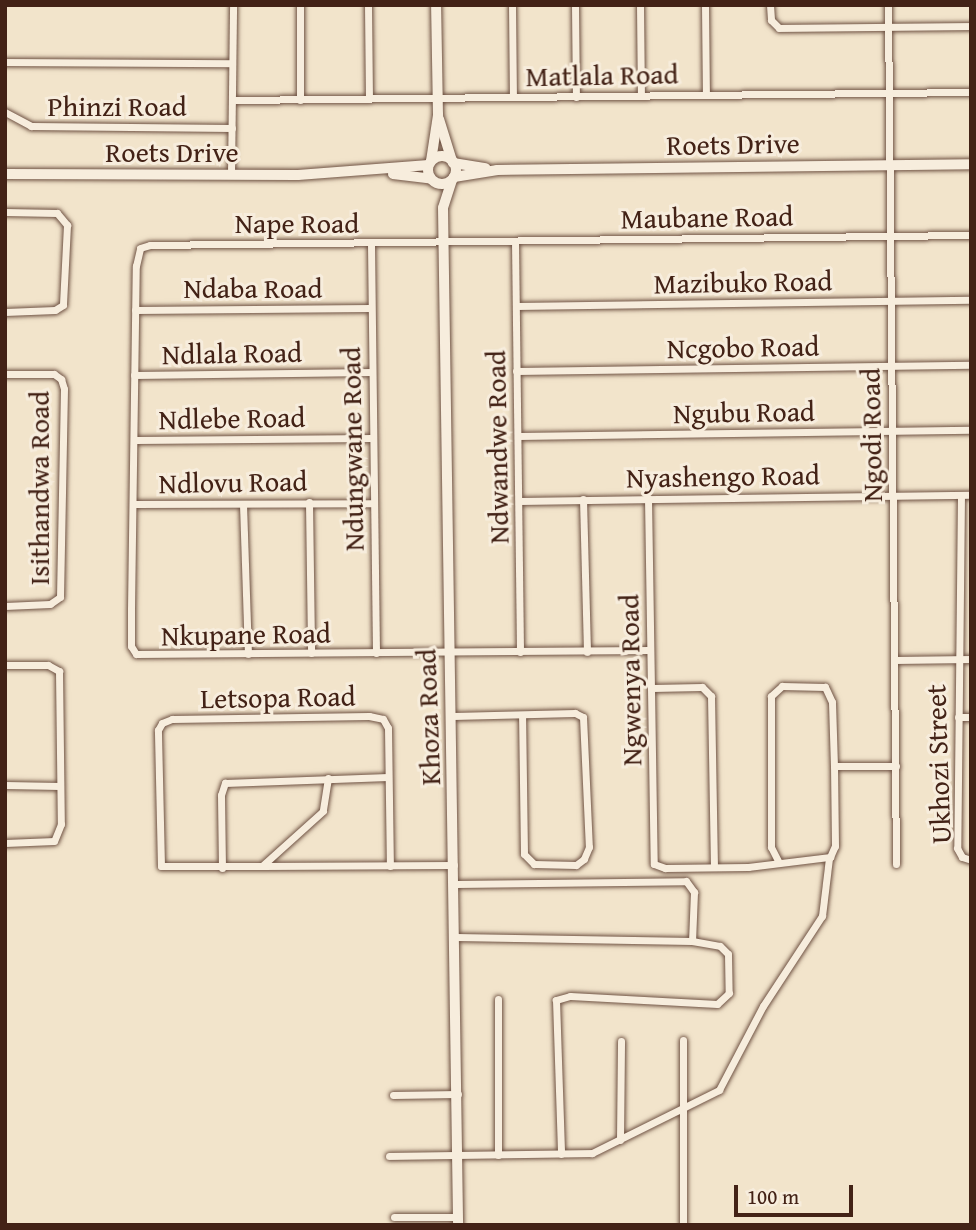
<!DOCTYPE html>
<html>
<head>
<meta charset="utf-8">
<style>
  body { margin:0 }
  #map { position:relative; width:976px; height:1230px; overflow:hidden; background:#f2e4cb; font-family:"Gentium Book Plus",serif }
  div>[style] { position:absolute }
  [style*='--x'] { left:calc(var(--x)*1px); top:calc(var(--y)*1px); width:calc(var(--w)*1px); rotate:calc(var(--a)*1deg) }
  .roads { filter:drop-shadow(0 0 2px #6f5243) drop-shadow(0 0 2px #6f5243) }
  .street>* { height:7px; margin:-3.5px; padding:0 3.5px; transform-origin:3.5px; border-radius:3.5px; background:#f7eddd }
  .secondary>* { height:10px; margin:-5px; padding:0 5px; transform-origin:5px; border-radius:5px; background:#f7eddd }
  .secondary>.ring { margin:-5px; padding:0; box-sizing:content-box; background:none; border:10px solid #f7eddd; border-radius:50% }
  span { translate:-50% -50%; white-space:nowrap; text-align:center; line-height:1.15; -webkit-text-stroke:6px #f7eddd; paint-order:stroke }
  .street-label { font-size:28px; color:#432216 }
  .frame { position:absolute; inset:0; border:7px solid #432216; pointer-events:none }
  .scale { position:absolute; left:734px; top:1185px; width:119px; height:32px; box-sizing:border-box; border:4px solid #432216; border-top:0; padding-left:9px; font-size:21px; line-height:24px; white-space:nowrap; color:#432216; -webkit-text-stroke:5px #f7eddd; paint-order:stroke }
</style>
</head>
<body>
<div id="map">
  <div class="roads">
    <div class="street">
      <i style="--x:368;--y:5;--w:94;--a:89.4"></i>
      <i style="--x:512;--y:5;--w:92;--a:89.4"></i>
      <i style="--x:575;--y:5;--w:92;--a:89.4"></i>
      <i style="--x:640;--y:5;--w:91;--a:89.4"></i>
      <i style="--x:705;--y:5;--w:89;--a:89.4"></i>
      <i style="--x:770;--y:5;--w:15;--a:86"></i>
      <i style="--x:771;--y:20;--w:11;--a:45"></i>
      <i style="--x:779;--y:28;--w:192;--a:-0.6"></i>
      <i style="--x:888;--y:5;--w:859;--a:89.47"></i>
      <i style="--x:5;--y:62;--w:227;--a:0.3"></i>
      <i style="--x:234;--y:100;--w:737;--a:-0.62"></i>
      <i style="--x:300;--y:100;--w:95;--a:-90"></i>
      <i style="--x:5;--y:112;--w:30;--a:28"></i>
      <i style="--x:31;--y:126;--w:201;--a:0.6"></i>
      <i style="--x:231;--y:175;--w:170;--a:-89.3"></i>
      <i style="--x:5;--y:212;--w:52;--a:1.1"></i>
      <i style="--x:57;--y:213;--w:16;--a:50"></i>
      <i style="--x:67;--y:225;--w:80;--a:92.9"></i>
      <i style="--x:63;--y:305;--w:9;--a:148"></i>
      <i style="--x:55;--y:310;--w:50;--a:177.7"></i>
      <i style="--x:515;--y:241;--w:411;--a:89.3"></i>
      <i style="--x:371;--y:244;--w:409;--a:89.3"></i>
      <i style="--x:516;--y:306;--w:455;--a:-0.8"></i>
      <i style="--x:135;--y:310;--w:236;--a:-0.5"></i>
      <i style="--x:516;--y:371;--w:455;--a:-0.8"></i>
      <i style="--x:5;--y:374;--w:49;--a:0"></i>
      <i style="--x:54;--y:374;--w:9;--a:36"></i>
      <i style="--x:61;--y:379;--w:10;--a:73"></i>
      <i style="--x:64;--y:389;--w:208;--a:91.1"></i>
      <i style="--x:60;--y:597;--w:12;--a:145"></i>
      <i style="--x:50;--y:604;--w:45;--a:177.5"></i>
      <i style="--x:134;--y:375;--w:238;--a:-0.7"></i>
      <i style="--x:518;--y:436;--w:453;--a:-0.8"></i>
      <i style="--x:135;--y:440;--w:238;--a:-0.5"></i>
      <i style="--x:961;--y:495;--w:353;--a:90.6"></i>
      <i style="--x:957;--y:848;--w:10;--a:61"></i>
      <i style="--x:962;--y:857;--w:9;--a:18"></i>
      <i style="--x:648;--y:498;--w:366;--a:89.1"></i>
      <i style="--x:654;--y:864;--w:12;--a:20"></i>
      <i style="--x:665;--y:868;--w:83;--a:-0.7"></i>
      <i style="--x:748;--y:867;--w:83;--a:-7"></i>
      <i style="--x:830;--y:857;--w:12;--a:-66"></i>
      <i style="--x:835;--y:846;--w:80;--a:-90.7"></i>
      <i style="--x:834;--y:766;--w:64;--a:-91.8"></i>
      <i style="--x:832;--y:702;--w:17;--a:-115"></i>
      <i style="--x:825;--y:687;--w:43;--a:-178.7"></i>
      <i style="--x:782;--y:686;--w:15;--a:138"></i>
      <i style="--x:771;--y:696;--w:151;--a:90"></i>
      <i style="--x:771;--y:847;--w:16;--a:63"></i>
      <i style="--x:583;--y:499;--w:153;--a:88.5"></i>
      <i style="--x:519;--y:501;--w:452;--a:-0.8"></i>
      <i style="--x:309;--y:502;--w:151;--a:89.2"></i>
      <i style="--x:134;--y:504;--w:240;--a:-0.2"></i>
      <i style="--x:243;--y:504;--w:150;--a:88.1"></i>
      <i style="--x:650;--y:650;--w:514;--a:179.55"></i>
      <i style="--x:136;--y:654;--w:9;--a:-122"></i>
      <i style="--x:131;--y:646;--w:37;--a:-90"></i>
      <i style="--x:131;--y:609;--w:343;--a:-89.2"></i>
      <i style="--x:136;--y:266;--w:18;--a:-77"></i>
      <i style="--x:140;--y:248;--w:10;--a:-17"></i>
      <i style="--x:150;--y:245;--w:821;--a:-0.7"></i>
      <i style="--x:894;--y:660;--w:77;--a:-0.7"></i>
      <i style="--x:5;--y:665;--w:43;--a:0"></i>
      <i style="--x:48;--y:665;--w:13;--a:29"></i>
      <i style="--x:59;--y:671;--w:153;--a:89.3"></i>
      <i style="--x:61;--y:824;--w:18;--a:112"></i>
      <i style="--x:54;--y:841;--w:49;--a:177.7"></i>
      <i style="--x:652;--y:688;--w:50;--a:-1.1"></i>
      <i style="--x:702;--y:687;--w:13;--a:45"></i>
      <i style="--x:711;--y:696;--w:171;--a:89"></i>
      <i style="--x:453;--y:716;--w:122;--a:-1.4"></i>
      <i style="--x:575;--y:713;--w:9;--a:27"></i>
      <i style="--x:583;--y:717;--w:130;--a:87.4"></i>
      <i style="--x:589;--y:847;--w:13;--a:113"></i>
      <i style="--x:584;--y:859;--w:10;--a:143"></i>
      <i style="--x:576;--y:865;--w:42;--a:-178.6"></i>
      <i style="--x:534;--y:864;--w:14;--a:-135"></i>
      <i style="--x:524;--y:854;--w:139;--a:-90.8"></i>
      <i style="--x:958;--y:717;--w:13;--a:0"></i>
      <i style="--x:834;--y:766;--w:62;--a:0"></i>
      <i style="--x:328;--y:778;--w:33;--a:99"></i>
      <i style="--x:323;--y:811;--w:82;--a:138"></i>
      <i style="--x:262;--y:866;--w:101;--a:180"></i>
      <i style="--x:161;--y:866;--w:136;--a:-91.3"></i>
      <i style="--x:158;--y:730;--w:8;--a:-60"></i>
      <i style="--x:162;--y:723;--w:11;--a:-22"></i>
      <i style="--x:172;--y:719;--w:197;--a:-0.9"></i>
      <i style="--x:369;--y:716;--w:14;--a:12"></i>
      <i style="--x:383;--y:719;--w:10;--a:61"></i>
      <i style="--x:388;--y:728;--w:138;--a:89.2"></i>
      <i style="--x:5;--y:785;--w:55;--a:1"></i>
      <i style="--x:262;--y:866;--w:192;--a:-0.3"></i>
      <i style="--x:222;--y:868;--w:73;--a:-90.8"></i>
      <i style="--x:221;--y:795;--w:13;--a:-72"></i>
      <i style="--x:225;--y:783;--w:163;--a:-2.1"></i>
      <i style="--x:456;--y:884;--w:230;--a:-0.7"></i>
      <i style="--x:686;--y:881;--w:14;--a:54"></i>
      <i style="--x:694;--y:892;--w:49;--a:92.3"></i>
      <i style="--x:456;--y:937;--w:236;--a:1"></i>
      <i style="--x:692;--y:941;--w:28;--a:10"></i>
      <i style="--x:720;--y:946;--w:11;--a:45"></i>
      <i style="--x:728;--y:954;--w:39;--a:89"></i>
      <i style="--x:729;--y:993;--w:16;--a:137"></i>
      <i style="--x:717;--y:1004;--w:147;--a:-176.9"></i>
      <i style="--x:570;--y:996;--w:15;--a:164"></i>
      <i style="--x:556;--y:1000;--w:154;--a:88.1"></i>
      <i style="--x:498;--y:999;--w:156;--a:90"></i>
      <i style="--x:683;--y:1040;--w:185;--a:90"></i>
      <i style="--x:393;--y:1095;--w:65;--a:-0.9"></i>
      <i style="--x:620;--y:1140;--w:99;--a:-89.4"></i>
      <i style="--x:389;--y:1156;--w:203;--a:-0.8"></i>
      <i style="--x:592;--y:1153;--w:142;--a:-26.4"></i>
      <i style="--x:719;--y:1090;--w:95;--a:-62.4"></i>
      <i style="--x:763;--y:1006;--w:108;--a:-56.8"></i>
      <i style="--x:822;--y:916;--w:58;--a:-83.1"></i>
      <i style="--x:394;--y:1217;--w:64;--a:0"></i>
    </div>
    <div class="secondary">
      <i style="--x:439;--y:119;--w:44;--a:72.8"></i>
      <i class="ring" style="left:428px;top:156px;width:18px;height:18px"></i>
      <i style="--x:431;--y:161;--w:47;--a:-81.3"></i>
      <i style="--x:438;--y:115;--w:110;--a:-91"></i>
      <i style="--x:453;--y:163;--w:33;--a:9"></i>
      <i style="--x:5;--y:174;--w:293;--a:0.2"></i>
      <i style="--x:298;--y:175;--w:131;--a:-4.4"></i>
      <i style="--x:393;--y:174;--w:38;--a:7"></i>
      <i style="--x:454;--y:177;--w:44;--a:-9.2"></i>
      <i style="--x:497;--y:170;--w:474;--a:-0.7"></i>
      <i style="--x:452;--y:180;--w:29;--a:108"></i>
      <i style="--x:443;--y:208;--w:1017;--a:89.15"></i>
    </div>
  </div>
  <div class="street-label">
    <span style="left:602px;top:75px;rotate:-1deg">Matlala Road</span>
    <span style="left:117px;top:106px">Phinzi Road</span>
    <span style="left:733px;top:144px;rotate:-1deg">Roets Drive</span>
    <span style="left:172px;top:152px">Roets Drive</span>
    <span style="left:707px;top:217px;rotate:-1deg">Maubane Road</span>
    <span style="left:297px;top:223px">Nape Road</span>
    <span style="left:743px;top:282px;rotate:-1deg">Mazibuko Road</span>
    <span style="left:253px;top:288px">Ndaba Road</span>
    <span style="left:743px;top:347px;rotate:-1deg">Ncgobo Road</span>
    <span style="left:232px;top:353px;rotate:-1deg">Ndlala Road</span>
    <span style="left:744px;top:412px;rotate:-1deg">Ngubu Road</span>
    <span style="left:232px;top:418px;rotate:-1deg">Ndlebe Road</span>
    <span style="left:871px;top:435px;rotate:-91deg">Ngodi Road</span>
    <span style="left:497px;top:447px;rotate:-91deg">Ndwandwe Road</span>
    <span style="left:352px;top:449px;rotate:-91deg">Ndungwane Road</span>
    <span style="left:723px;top:476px;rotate:-1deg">Nyashengo Road</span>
    <span style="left:233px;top:482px;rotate:-1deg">Ndlovu Road</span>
    <span style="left:39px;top:488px;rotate:-90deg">Isithandwa Road</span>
    <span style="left:246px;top:634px;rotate:-1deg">Nkupane Road</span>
    <span style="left:630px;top:680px;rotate:-91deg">Ngwenya Road</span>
    <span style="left:278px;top:697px;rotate:-1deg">Letsopa Road</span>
    <span style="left:428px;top:717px;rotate:-92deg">Khoza Road</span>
    <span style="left:938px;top:764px;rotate:-92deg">Ukhozi Street</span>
  </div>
  <div class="frame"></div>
  <div class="scale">100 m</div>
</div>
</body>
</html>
